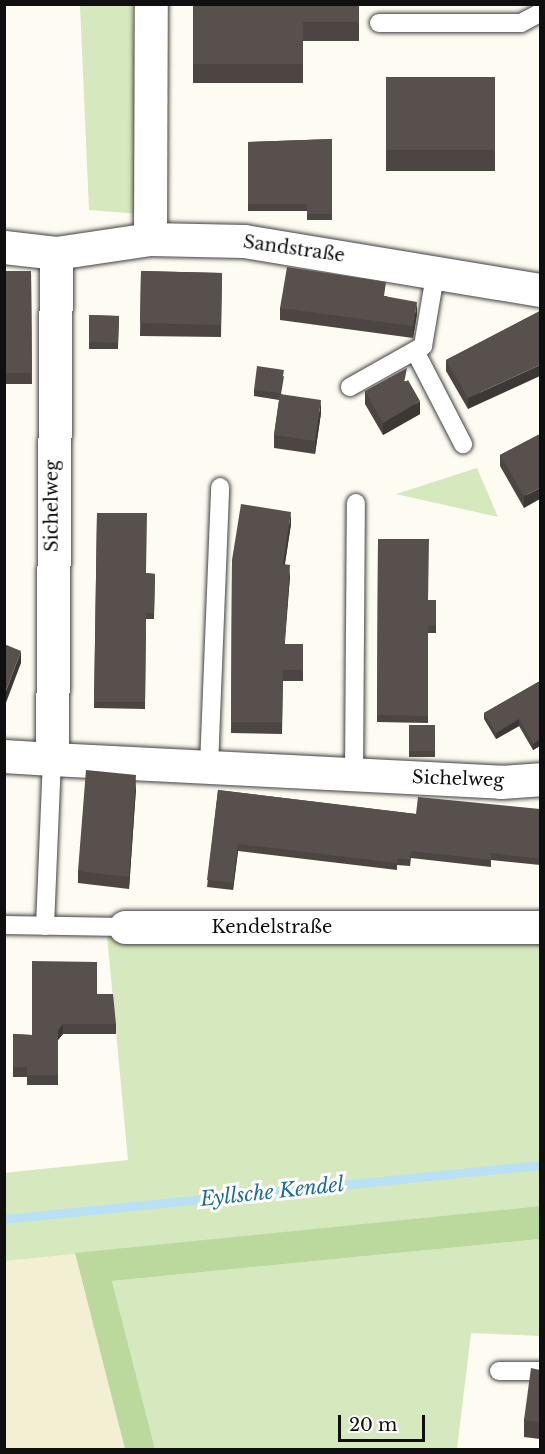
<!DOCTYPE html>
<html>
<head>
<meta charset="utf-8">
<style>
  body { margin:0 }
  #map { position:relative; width:545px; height:1454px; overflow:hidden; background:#fefbf2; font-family:"Libre Baskerville",serif }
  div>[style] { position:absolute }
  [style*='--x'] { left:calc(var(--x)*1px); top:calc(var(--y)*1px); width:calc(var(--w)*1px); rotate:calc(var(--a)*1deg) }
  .farmland>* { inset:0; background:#f3efd3 }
  .green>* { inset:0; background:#d6e8bd }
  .forest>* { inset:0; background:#bbd89d }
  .stream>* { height:9px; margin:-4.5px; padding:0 4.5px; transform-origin:4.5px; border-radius:4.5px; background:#bae1f3 }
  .roads { filter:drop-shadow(0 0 2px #424242) drop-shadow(0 0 2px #424242) }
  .service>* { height:18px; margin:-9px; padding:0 9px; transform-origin:9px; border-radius:9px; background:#fff }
  .minor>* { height:33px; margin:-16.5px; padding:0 16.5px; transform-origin:16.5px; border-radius:16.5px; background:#fff }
  .wall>* { inset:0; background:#4c4541 }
  .shaded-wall>* { inset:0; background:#3e3835 }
  .building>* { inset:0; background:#58504c }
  span { translate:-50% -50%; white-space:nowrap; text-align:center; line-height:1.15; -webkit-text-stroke:6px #fff; paint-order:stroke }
  .street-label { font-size:18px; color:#0f0f0f }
  .water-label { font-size:20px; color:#1e6c9b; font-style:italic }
  .frame { position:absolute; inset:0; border:6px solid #0f0f0f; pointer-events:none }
  .scale { position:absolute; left:338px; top:1415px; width:87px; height:27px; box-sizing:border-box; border:3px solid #0f0f0f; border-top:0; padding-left:8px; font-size:18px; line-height:21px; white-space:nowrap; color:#0f0f0f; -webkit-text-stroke:4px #fff; paint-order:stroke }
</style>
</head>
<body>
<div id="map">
  <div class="farmland">
    <i style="clip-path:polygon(75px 1253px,125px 1449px,5px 1449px,4px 1261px)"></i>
  </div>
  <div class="green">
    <i style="clip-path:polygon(80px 5px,132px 5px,140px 214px,89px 210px)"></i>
    <i style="clip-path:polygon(477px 468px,498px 517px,396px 494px)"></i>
    <i style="clip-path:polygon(107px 935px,540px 938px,540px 1206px,5px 1261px,4px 1173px,128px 1160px)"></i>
    <i style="clip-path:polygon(540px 1239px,540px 1336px,471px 1333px,457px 1449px,155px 1449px,112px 1281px)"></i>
  </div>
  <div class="forest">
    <i style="clip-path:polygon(540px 1206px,540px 1239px,112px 1281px,155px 1449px,125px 1449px,75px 1253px)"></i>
  </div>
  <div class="stream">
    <i style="--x:4;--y:1219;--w:539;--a:-5.75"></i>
  </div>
  <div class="roads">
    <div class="service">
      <i style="--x:379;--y:23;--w:142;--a:0"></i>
      <i style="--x:521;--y:23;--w:21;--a:-28"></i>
      <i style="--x:415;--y:351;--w:105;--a:62.7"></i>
      <i style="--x:350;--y:387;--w:84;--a:-29.3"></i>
      <i style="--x:423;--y:346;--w:77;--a:-80.3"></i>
      <i style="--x:209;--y:766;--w:279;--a:-87.7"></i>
      <i style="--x:354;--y:774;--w:271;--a:-89.6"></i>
      <i style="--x:4;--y:925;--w:121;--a:0.9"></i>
      <i style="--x:45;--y:926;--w:167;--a:-87.6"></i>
      <i style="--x:499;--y:1371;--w:41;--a:0"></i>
    </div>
    <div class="minor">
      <i style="--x:150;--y:239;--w:235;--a:-89.8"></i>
      <i style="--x:4;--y:247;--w:52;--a:6.6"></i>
      <i style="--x:56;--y:253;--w:95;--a:-8.5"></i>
      <i style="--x:150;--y:239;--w:94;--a:1.2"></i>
      <i style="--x:244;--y:241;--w:300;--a:9.4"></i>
      <i style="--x:4;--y:756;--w:48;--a:3.6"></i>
      <i style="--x:52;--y:759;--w:506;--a:-89.55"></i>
      <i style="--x:52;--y:759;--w:450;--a:2.9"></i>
      <i style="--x:501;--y:782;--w:39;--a:-4"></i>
      <i style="--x:125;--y:927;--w:415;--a:0"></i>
    </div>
  </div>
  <div class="wall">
    <i style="clip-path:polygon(193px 4px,359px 4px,359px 41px,303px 41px,303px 83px,193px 83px)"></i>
    <i style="clip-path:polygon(386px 77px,495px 77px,495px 171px,386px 171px)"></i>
    <i style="clip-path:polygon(332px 139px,332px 220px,307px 220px,307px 211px,248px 211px,248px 142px)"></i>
    <i style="clip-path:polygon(4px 271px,31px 271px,32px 384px,4px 384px)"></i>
    <i style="clip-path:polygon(141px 271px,222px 273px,221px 337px,140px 336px)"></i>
    <i style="clip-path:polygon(386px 296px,417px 314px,413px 338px,280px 320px,280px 308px)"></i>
    <i style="clip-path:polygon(540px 311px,468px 409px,446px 371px,446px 360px)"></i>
    <i style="clip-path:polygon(89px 315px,119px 316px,118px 349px,89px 349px)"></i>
    <i style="clip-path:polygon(284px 376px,281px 394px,321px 413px,315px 454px,274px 448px,274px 435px,279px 400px,254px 396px,254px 390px)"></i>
    <i style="clip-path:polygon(406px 381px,420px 414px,383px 435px,365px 404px,365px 391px)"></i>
    <i style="clip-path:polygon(540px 434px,524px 508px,500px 466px,500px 455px)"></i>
    <i style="clip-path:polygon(97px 513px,146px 573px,155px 574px,154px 619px,146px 619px,145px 709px,94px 708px)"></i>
    <i style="clip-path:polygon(291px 524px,285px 564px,290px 576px,284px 644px,303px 644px,303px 681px,283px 681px,282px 734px,231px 733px,232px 560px)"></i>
    <i style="clip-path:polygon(378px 539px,428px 600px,436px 606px,436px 633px,428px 633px,428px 723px,377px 722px)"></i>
    <i style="clip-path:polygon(540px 681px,540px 746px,533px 750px,519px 726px,496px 739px,484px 719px,484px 713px)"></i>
    <i style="clip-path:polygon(409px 725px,435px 725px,435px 757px,409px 757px)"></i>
    <i style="clip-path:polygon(136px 788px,129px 889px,78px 883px,78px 871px)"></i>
    <i style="clip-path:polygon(218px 790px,416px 814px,540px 809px,540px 865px,491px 860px,491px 867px,411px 858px,410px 866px,397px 865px,397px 870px,238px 851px,233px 890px,207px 887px)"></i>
    <i style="clip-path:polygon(97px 994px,116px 1024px,116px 1034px,63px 1034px,58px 1040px,58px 1085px,27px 1085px,27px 1077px,13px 1077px,13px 1034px,32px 1035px)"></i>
    <i style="clip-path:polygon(540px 1370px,540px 1439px,524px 1437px,524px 1420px)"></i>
  </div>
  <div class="shaded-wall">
    <i style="clip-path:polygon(417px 302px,417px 314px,413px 338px,413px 326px)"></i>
    <i style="clip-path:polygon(540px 365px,540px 376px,468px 409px,468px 398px)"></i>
    <i style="clip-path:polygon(321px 400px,321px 413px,315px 454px,315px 441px)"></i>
    <i style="clip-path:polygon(420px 401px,420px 414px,383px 435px,383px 423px)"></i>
    <i style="clip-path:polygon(540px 488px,540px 499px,524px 508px,524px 496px)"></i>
    <i style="clip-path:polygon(291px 512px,291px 524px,283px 575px,283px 564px)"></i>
    <i style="clip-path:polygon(290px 565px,290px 576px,284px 655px,284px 644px)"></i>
    <i style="clip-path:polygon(21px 651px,21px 663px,4px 708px,4px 696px)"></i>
    <i style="clip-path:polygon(519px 719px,519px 726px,496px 739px,496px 733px)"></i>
    <i style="clip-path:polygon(540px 739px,540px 746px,533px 750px,533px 744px)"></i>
    <i style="clip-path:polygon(136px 775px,136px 788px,129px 889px,129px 877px)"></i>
    <i style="clip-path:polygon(238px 844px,238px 851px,233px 890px,233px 883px)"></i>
    <i style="clip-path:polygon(63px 1024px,63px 1034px,58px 1040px,58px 1085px,58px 1030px)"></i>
  </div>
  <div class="building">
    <i style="clip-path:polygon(193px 4px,359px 4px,359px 22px,303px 22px,303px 64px,193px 64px)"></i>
    <i style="clip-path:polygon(386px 77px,495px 77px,495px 150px,386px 150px)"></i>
    <i style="clip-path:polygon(332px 139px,332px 214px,307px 214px,307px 204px,248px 204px,248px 142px)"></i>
    <i style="clip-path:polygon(287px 267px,386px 282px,384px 296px,417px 302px,413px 326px,280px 308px)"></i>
    <i style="clip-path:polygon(4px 271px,31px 271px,32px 373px,4px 373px)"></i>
    <i style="clip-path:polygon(141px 271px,222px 273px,221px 325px,140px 323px)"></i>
    <i style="clip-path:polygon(540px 311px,540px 365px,468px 398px,446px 360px)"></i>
    <i style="clip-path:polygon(89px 315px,119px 316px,118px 343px,89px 342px)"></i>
    <i style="clip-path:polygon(257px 366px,284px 370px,280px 393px,254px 390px)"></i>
    <i style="clip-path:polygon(407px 368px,404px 383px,408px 380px,420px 401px,383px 423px,365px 391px)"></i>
    <i style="clip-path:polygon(280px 394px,321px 400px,315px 441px,274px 435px)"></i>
    <i style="clip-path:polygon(540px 434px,540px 488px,524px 496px,500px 455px)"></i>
    <i style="clip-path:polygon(241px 504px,291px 512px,283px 564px,290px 565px,284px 644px,303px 644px,303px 670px,283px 670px,282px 722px,231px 722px,232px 560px)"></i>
    <i style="clip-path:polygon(97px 513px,147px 513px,146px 573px,155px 574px,154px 613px,146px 613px,145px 702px,94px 702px)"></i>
    <i style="clip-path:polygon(378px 539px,429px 539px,428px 600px,436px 600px,436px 626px,428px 626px,428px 716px,377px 715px)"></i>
    <i style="clip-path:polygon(4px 644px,21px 651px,4px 696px)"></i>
    <i style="clip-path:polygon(540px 681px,540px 739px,533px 744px,519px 719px,496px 733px,484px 713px)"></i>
    <i style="clip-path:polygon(409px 725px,435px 725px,435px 751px,409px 751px)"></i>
    <i style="clip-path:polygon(86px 770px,136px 775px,129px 877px,78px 871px)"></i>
    <i style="clip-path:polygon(218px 790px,416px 814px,418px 797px,540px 809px,540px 859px,491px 853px,491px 860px,411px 851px,410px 860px,397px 858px,397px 863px,238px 844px,233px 883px,207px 880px)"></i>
    <i style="clip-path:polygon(32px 961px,97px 962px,97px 994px,113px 994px,116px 1024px,63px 1024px,58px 1030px,58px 1075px,27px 1075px,27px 1067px,13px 1067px,13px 1034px,32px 1035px)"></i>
    <i style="clip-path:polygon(531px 1368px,540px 1370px,540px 1422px,524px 1420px)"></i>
  </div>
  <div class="street-label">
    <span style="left:294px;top:249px;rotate:8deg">Sandstraße</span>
    <span style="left:52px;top:506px;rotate:-90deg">Sichelweg</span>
    <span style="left:458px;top:779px;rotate:2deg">Sichelweg</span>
    <span style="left:272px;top:927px">Kendelstraße</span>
  </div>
  <div class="water-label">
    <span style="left:272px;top:1192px;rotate:-6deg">Eyllsche Kendel</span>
  </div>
  <div class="frame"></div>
  <div class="scale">20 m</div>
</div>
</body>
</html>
